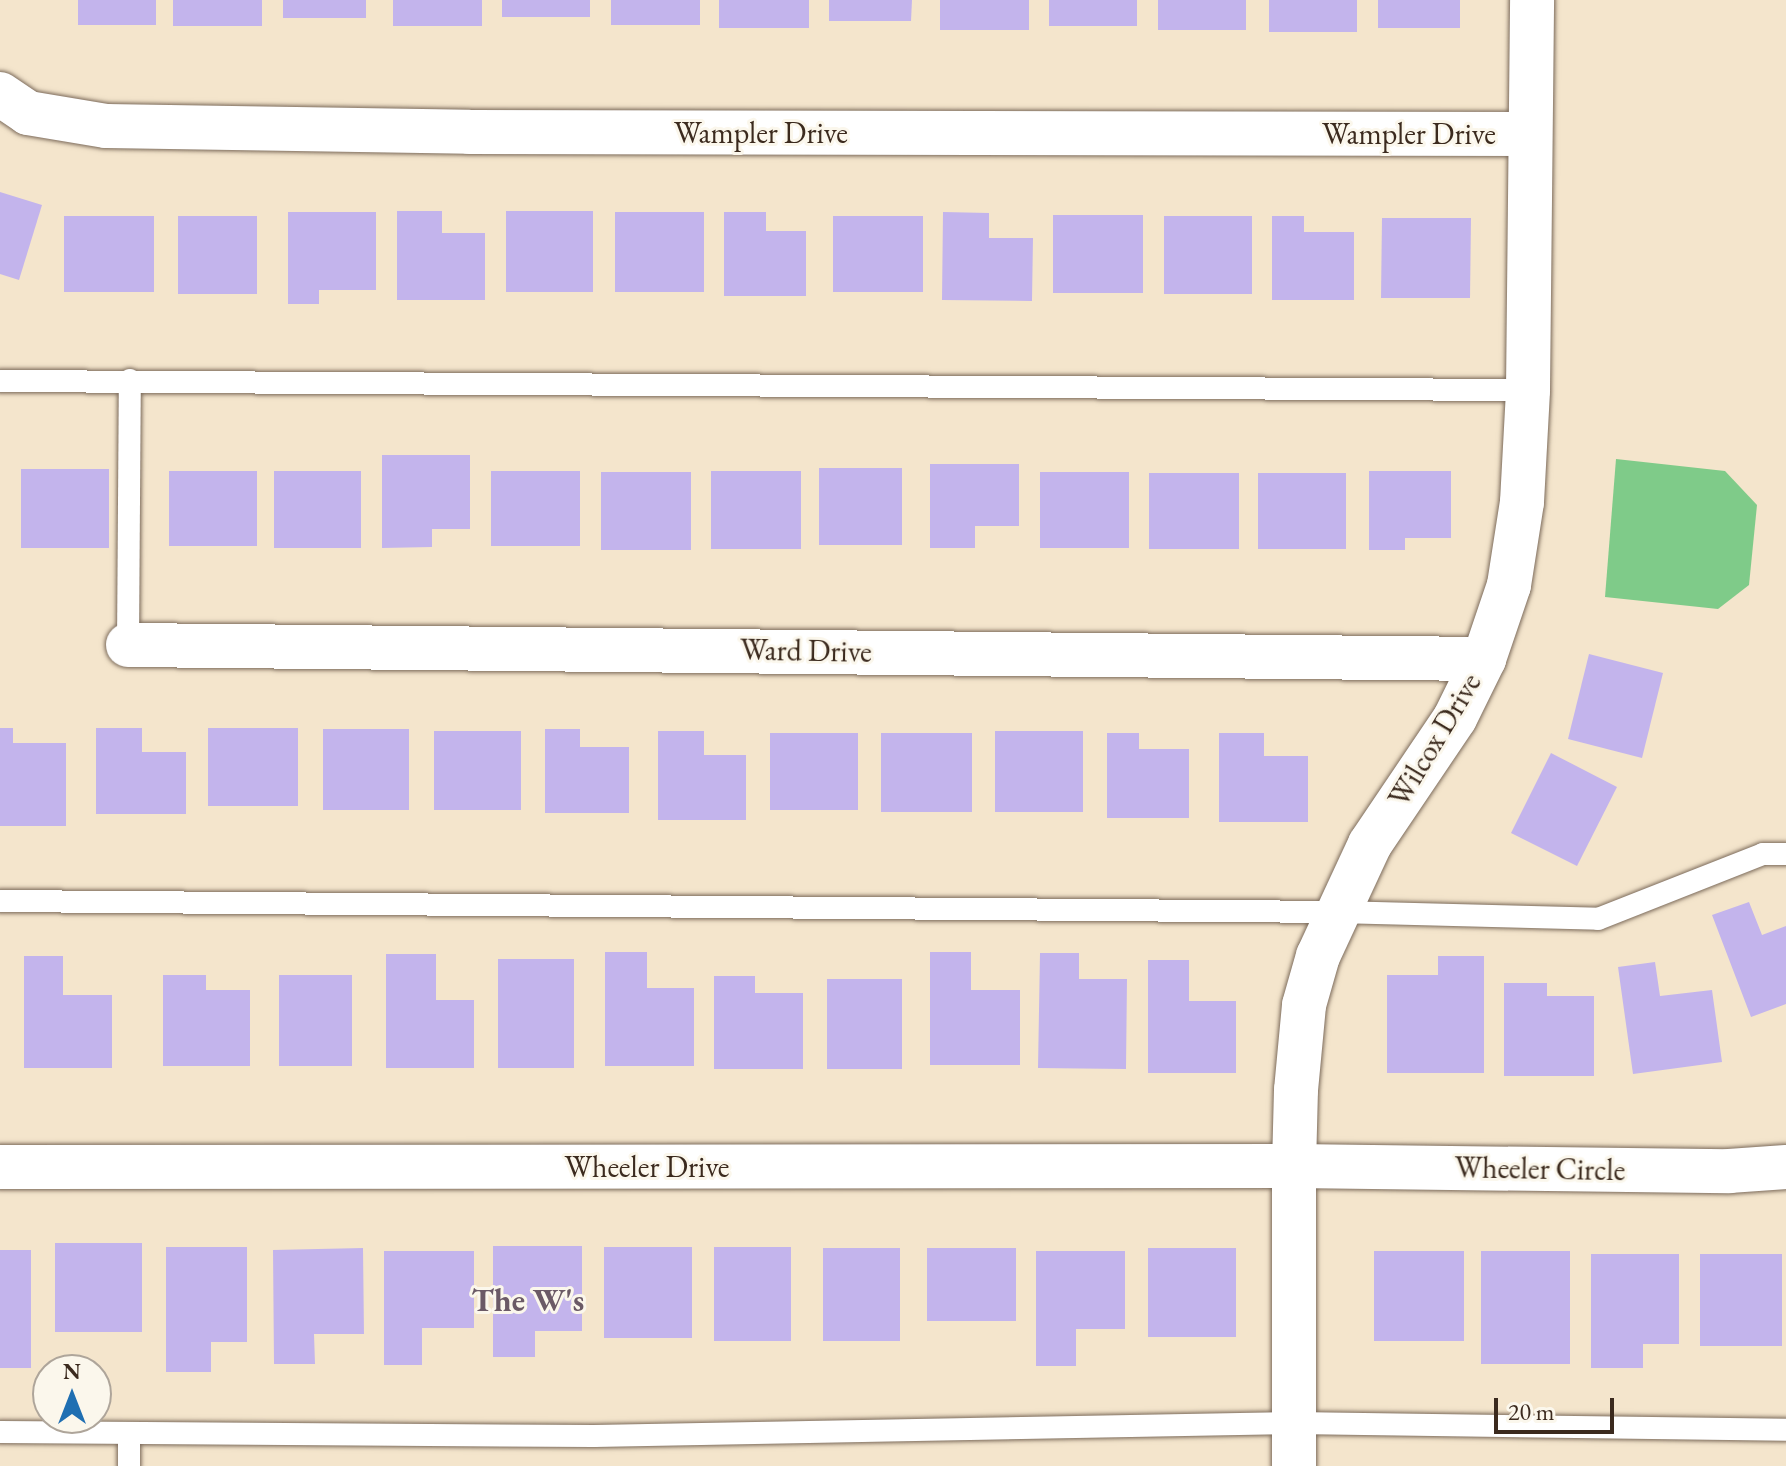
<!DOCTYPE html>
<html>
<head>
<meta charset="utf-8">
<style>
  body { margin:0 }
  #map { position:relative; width:1786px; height:1466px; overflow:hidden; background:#f4e5cc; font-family:"EB Garamond",serif }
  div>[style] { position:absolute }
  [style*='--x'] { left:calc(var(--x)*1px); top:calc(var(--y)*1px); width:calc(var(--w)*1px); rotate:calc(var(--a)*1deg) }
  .green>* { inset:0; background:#7fcb89 }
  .building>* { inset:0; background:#c3b4ec }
  .roads { filter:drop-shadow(0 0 2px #7c6b5b) drop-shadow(0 0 2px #7c6b5b) }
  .lane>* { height:22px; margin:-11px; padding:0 11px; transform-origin:11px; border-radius:11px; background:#fff }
  .street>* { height:44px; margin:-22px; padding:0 22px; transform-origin:22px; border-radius:22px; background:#fff }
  span { translate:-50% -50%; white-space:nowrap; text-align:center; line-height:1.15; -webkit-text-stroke:6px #fbf7ec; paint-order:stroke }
  .street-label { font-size:30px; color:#3b2a1e }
  .neighbourhood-label { font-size:32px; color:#6b5a66; font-weight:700 }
  .north { position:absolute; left:32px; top:1354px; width:80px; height:80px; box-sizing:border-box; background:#fbf7ec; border:2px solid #aea59a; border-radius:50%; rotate:0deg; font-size:22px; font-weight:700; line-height:32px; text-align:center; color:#3b2a1e }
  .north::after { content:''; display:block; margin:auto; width:28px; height:36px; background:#1f6fb2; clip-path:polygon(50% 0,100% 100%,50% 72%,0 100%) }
  .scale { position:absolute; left:1494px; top:1398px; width:120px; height:36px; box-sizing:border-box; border:4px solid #3b2a1e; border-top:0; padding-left:10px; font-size:24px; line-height:28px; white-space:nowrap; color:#3b2a1e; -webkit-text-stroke:6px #fbf7ec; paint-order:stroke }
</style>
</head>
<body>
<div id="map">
  <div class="green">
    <i style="clip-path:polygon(1616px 459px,1725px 471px,1757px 505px,1749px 585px,1718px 609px,1605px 597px)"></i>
  </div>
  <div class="building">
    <i style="clip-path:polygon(78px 0,156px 0,156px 25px,78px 25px)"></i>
    <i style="clip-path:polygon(173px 0,262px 0,262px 26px,173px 26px)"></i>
    <i style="clip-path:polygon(283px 0,366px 0,366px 18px,283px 18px)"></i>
    <i style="clip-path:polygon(393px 0,482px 0,482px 26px,393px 26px)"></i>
    <i style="clip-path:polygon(502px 0,590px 0,590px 17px,502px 17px)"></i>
    <i style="clip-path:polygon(611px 0,700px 0,700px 25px,611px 25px)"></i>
    <i style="clip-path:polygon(719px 0,809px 0,809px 28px,719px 28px)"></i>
    <i style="clip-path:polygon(829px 0,912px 0,911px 21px,829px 21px)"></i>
    <i style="clip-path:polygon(940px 0,1029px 0,1029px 30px,940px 30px)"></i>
    <i style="clip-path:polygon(1049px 0,1137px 0,1137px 26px,1049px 26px)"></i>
    <i style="clip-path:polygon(1158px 0,1246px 0,1246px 30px,1158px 30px)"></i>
    <i style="clip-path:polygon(1269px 0,1357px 0,1357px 32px,1269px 32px)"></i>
    <i style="clip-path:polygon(1378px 0,1460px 0,1460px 28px,1378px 28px)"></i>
    <i style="clip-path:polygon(0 192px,42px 205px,19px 280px,0 274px)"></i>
    <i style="clip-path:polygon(397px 211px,442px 211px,442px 233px,485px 233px,485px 300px,397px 300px)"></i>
    <i style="clip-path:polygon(506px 211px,593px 211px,593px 292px,506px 292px)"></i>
    <i style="clip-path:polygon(288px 212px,376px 212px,376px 290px,319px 290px,319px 304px,288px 304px)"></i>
    <i style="clip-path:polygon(615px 212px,704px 212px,704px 292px,615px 292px)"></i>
    <i style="clip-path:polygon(724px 212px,766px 212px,766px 231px,806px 231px,806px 296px,724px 296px)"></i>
    <i style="clip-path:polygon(943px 212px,989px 213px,989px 238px,1033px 238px,1032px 301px,942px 300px)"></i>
    <i style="clip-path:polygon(1053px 215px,1143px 215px,1143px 293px,1053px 293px)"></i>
    <i style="clip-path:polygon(64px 216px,154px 216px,154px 292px,64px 292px)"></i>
    <i style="clip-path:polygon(178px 216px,257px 216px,257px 294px,178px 294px)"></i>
    <i style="clip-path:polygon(833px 216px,923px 216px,923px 292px,833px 292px)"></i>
    <i style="clip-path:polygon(1164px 216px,1252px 216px,1252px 294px,1164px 294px)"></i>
    <i style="clip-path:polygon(1272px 216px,1304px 216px,1304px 232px,1354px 232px,1354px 300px,1272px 300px)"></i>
    <i style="clip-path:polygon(1382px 218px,1471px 218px,1470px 298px,1381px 298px)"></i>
    <i style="clip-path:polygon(382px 455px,470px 455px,470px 529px,432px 529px,432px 547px,382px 548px)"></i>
    <i style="clip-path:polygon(930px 464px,1019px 464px,1019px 526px,975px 526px,975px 548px,930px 548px)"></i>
    <i style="clip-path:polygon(819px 468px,902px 468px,902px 545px,819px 545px)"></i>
    <i style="clip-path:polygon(21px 469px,109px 469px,109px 548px,21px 548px)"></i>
    <i style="clip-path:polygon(169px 471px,257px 471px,257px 546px,169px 546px)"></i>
    <i style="clip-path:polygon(274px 471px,361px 471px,361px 548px,274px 548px)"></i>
    <i style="clip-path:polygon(491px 471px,580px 471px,580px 546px,491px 546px)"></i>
    <i style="clip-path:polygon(711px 471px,801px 471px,801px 549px,711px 549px)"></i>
    <i style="clip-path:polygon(1369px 471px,1451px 471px,1451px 538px,1405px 538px,1405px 550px,1369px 550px)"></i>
    <i style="clip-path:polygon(601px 472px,691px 472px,691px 550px,601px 550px)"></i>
    <i style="clip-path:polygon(1040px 472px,1129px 472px,1129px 548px,1040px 548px)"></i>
    <i style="clip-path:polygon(1149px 473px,1239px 473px,1239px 549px,1149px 549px)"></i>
    <i style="clip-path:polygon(1258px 473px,1346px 473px,1346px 549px,1258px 549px)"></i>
    <i style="clip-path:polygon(1589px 654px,1663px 673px,1642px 758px,1568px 739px)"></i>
    <i style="clip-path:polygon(0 728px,13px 728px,13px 743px,66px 743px,66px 826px,0 826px)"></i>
    <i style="clip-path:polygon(96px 728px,142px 728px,142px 752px,186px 752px,186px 814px,96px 814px)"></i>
    <i style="clip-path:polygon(208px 728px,298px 728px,298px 806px,208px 806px)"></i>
    <i style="clip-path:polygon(323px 729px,409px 729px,409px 810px,323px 810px)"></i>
    <i style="clip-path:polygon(545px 729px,580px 729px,580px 747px,629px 747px,629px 813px,545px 813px)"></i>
    <i style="clip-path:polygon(434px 731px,521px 731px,521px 810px,434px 810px)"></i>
    <i style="clip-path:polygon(658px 731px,704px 731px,704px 755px,746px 755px,746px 820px,658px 820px)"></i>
    <i style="clip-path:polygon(995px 731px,1083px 731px,1083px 812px,995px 812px)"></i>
    <i style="clip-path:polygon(770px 733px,858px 733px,858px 810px,770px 810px)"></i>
    <i style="clip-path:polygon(881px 733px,972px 733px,972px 812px,881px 812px)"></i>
    <i style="clip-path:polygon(1107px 733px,1139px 733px,1139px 749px,1189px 749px,1189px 818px,1107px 818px)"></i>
    <i style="clip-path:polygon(1219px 733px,1264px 733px,1264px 756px,1308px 756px,1308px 822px,1219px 822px)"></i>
    <i style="clip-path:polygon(1551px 753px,1617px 787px,1577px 866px,1511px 833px)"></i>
    <i style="clip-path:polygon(1749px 902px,1762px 935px,1786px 926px,1786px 1004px,1751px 1017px,1712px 915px)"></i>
    <i style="clip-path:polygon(605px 952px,647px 952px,647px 988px,694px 988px,694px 1066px,605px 1066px)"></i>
    <i style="clip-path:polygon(930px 952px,971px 952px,971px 990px,1020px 990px,1020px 1065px,930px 1065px)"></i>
    <i style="clip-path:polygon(1040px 953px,1079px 953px,1079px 979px,1127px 979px,1126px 1069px,1038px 1068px)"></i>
    <i style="clip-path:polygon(386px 954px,436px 954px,436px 1000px,474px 1000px,474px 1068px,386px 1068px)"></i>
    <i style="clip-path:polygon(24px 956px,63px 956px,63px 995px,112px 995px,112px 1068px,24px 1068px)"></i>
    <i style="clip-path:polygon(1438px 956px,1484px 956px,1484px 1073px,1387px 1073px,1387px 975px,1438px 975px)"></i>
    <i style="clip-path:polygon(498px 959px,574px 959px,574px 1068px,498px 1068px)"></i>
    <i style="clip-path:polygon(1148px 960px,1189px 960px,1189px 1001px,1236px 1001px,1236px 1073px,1148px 1073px)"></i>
    <i style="clip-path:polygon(1655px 962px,1660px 996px,1712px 990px,1722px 1062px,1633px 1074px,1618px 967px)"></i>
    <i style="clip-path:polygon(163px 975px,206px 975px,206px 990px,250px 990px,250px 1066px,163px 1066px)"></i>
    <i style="clip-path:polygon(279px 975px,352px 975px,352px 1066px,279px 1066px)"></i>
    <i style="clip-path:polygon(714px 976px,755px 976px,755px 993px,803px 993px,803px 1069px,714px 1069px)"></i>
    <i style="clip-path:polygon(827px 979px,902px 979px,902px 1069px,827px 1069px)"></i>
    <i style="clip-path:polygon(1504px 983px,1547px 983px,1547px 996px,1594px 996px,1594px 1076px,1504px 1076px)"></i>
    <i style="clip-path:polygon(55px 1243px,142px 1243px,142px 1332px,55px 1332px)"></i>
    <i style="clip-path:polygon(493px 1246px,582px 1246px,582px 1331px,535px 1331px,535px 1357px,493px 1357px)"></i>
    <i style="clip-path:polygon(166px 1247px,247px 1247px,247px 1342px,211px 1342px,211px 1372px,166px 1372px)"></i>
    <i style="clip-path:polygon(604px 1247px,692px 1247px,692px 1338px,604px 1338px)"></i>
    <i style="clip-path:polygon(714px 1247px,791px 1247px,791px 1341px,714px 1341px)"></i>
    <i style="clip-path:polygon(363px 1248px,364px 1334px,314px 1334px,315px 1364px,274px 1364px,273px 1250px)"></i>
    <i style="clip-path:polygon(823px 1248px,900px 1248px,900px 1341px,823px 1341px)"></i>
    <i style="clip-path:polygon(927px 1248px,1016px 1248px,1016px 1321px,927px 1321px)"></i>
    <i style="clip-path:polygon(1148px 1248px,1236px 1248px,1236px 1337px,1148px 1337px)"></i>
    <i style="clip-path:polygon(0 1250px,31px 1250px,31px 1368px,0 1368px)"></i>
    <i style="clip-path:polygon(384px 1251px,474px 1251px,474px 1328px,422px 1328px,422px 1365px,384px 1365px)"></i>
    <i style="clip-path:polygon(1036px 1251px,1125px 1251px,1125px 1329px,1076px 1329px,1076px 1366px,1036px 1366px)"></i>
    <i style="clip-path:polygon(1374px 1251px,1464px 1251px,1464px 1341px,1374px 1341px)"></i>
    <i style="clip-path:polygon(1481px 1251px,1570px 1251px,1570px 1364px,1481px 1364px)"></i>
    <i style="clip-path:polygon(1591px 1254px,1679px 1254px,1679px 1344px,1643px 1344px,1643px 1368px,1591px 1368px)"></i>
    <i style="clip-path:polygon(1700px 1254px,1782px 1254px,1782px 1346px,1700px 1346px)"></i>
  </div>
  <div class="roads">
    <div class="lane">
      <i style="--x:0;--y:381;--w:1528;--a:0.34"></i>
      <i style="--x:128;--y:645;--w:265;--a:-89.6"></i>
      <i style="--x:0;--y:901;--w:1338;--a:0.47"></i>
      <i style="--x:1338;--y:912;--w:260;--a:1.5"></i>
      <i style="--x:1598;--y:919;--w:177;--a:-21.5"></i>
      <i style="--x:1763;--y:854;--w:23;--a:0"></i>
      <i style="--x:0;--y:1432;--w:594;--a:0.39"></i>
      <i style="--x:594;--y:1436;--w:700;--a:-1.06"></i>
      <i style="--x:1294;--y:1423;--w:492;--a:0.8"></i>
      <i style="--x:129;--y:1433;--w:33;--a:90"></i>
    </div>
    <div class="street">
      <i style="--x:0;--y:94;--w:34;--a:34"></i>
      <i style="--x:28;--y:113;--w:79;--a:9.5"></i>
      <i style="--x:106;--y:126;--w:363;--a:0.9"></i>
      <i style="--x:469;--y:132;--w:1060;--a:0.11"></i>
      <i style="--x:128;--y:645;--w:1356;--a:0.59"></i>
      <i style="--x:0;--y:1167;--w:1294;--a:-0.04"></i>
      <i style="--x:1294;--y:1166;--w:435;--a:0.7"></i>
      <i style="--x:1729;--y:1171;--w:57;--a:-4"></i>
      <i style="--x:1294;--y:1466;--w:300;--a:-90"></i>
      <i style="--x:1294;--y:1166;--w:76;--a:-88.5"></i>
      <i style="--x:1296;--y:1090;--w:85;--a:-84.6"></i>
      <i style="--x:1304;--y:1005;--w:51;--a:-74.1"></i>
      <i style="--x:1318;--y:956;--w:123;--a:-65.1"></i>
      <i style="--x:1370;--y:844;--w:152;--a:-56"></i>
      <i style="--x:1455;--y:718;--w:66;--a:-63.8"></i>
      <i style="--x:1484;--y:659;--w:78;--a:-71.3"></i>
      <i style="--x:1509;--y:585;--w:84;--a:-81.1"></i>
      <i style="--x:1522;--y:502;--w:112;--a:-86.9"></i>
      <i style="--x:1528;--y:390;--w:390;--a:-89.4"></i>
    </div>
  </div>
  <div class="street-label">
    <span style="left:761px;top:133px">Wampler Drive</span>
    <span style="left:1409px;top:134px">Wampler Drive</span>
    <span style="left:806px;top:651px;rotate:1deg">Ward Drive</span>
    <span style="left:1435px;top:740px;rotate:-59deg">Wilcox Drive</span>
    <span style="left:647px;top:1167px">Wheeler Drive</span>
    <span style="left:1540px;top:1169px;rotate:1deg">Wheeler Circle</span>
  </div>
  <div class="neighbourhood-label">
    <span style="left:528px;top:1300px">The W's</span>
  </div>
  <div class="north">N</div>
  <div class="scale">20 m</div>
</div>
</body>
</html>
